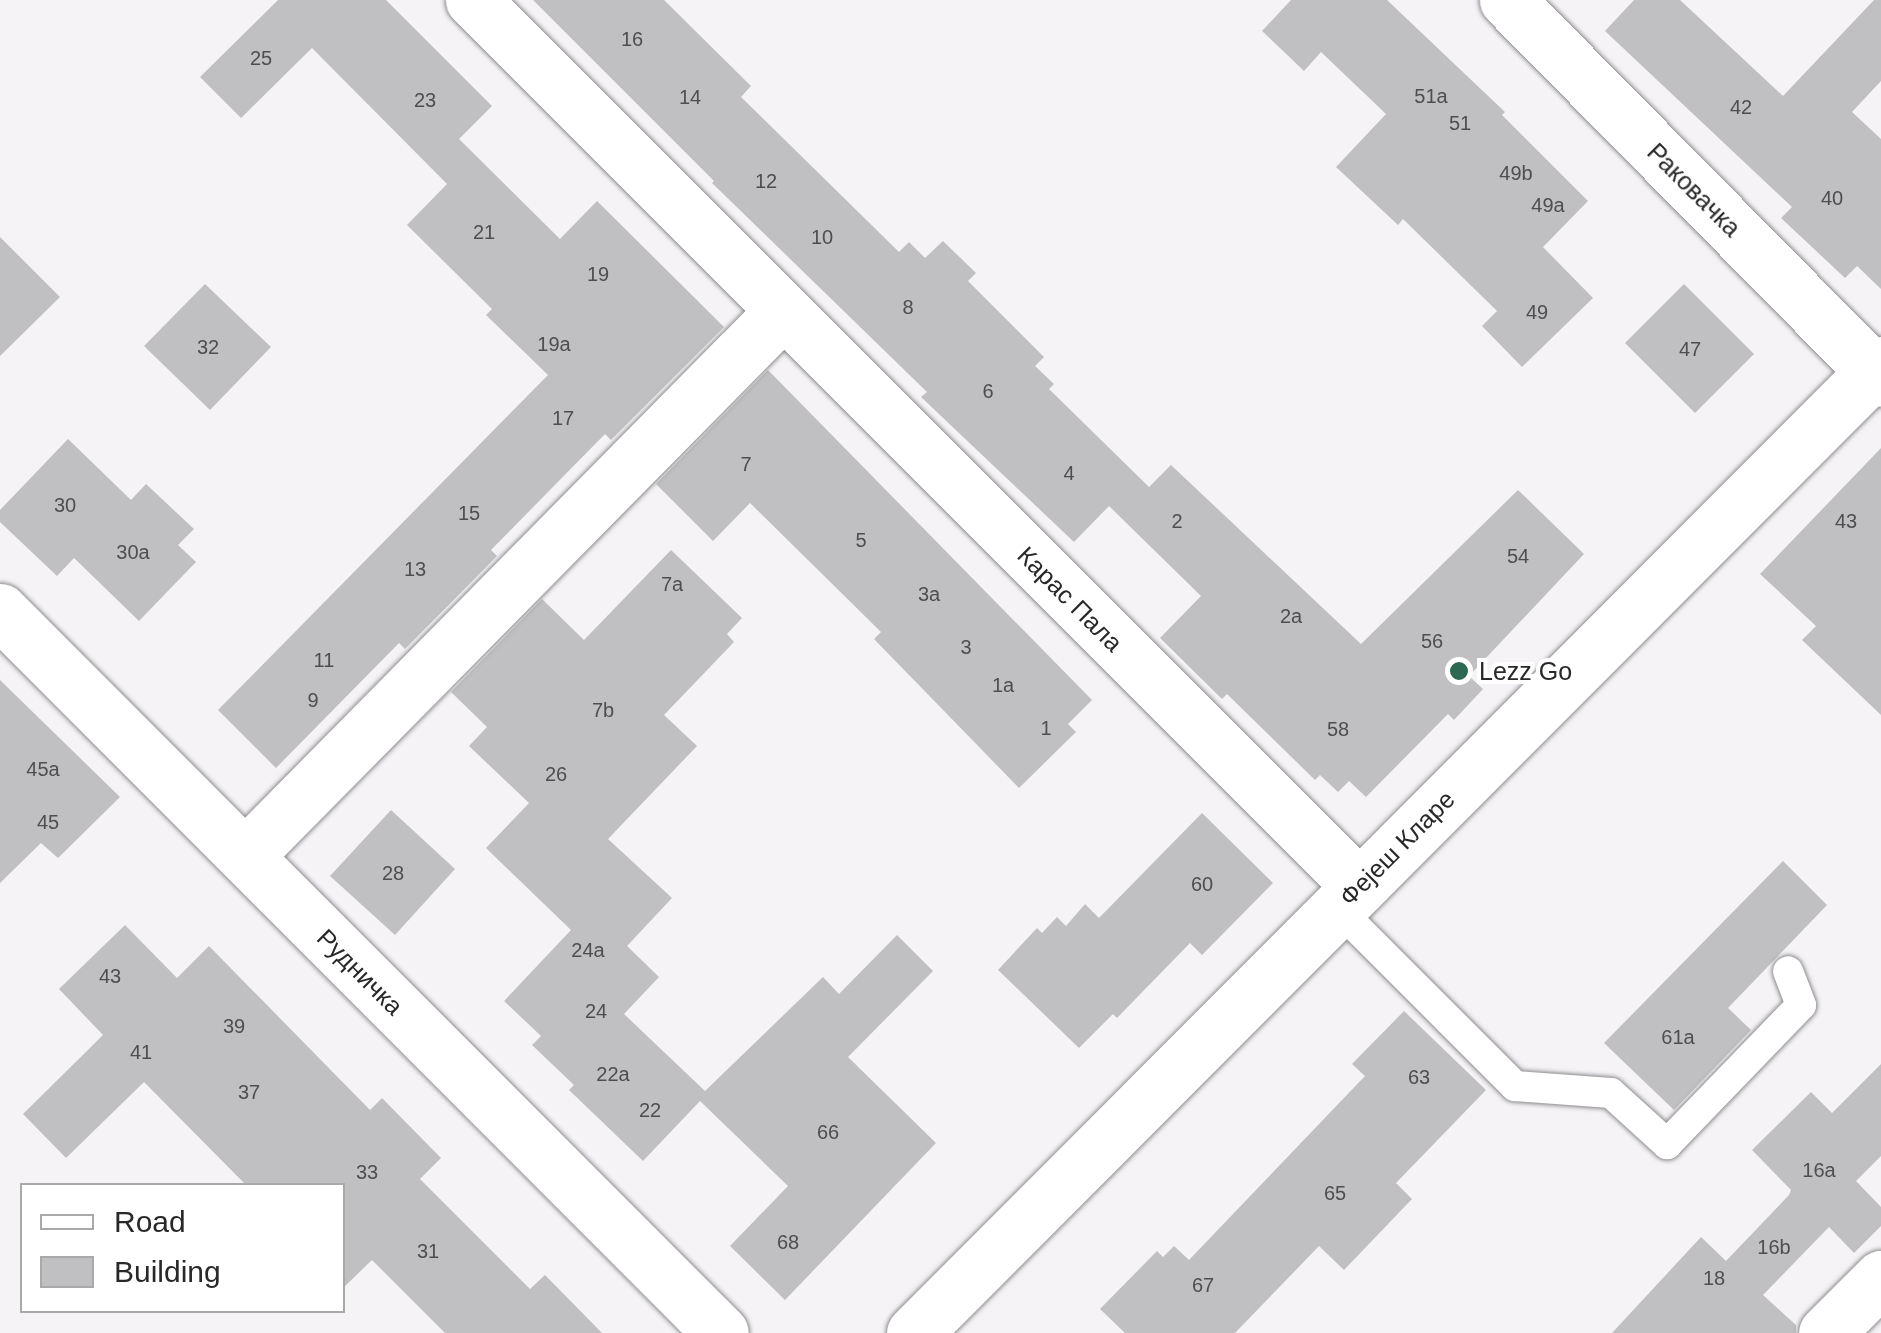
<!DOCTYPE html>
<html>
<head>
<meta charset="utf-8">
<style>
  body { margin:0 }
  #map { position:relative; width:1881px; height:1333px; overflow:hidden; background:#f5f3f6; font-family:Arial,sans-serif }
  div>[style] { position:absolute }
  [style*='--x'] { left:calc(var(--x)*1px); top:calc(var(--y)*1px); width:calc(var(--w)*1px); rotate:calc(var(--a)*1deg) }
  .building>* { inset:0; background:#c0bfc1 }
  .roads { filter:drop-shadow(0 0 2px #8f8d90) drop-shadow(0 0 2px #8f8d90) }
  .service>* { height:30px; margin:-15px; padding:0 15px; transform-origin:15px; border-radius:15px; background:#fff }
  .minor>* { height:55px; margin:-27.5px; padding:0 27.5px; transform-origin:27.5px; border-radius:27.5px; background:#fff }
  .tertiary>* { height:55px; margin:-27.5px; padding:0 27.5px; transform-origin:27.5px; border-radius:27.5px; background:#fff }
  .dots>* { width:28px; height:28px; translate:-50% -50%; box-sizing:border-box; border:5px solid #fff; border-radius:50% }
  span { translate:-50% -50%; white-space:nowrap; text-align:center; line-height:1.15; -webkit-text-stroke:8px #fff; paint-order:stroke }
  .number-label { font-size:20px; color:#4f4e4f }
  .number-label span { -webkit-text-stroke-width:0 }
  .street-label { font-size:25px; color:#292829 }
  .poi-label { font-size:25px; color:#292829 }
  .left { translate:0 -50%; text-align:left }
  .legend { position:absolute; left:20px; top:1183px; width:325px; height:130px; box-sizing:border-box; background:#fff; border:2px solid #a9a9a9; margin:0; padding:12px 18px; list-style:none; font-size:30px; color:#292829 }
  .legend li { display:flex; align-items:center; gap:20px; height:50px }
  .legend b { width:50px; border:2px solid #a9a9a9 }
</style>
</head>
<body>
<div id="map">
  <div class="building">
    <i style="clip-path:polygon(278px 0,386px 0,492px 106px,459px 139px,560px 239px,597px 201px,724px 327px,611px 440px,605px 434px,491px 550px,497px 556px,405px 649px,399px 643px,276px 768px,218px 710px,548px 375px,486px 315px,492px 309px,407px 225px,447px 184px,312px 48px,241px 118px,200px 77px)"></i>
    <i style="clip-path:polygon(533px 0,664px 0,751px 86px,741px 97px,899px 252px,909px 242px,925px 258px,943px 241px,976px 273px,968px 281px,1044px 357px,1035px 366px,1054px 384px,1049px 389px,1149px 487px,1171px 465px,1361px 644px,1518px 490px,1584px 554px,1469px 676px,1483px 689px,1454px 720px,1448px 714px,1366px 797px,1349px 781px,1338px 792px,1320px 775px,1315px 780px,1227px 694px,1222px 699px,1160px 638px,1201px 596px,1109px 506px,1074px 542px,921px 397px,927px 392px,712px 183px,714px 181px)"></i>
    <i style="clip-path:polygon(1291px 0,1387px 0,1505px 112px,1502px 115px,1588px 201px,1543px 247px,1593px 298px,1522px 367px,1482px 326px,1497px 311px,1403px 219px,1398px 225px,1336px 167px,1386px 114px,1321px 52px,1304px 71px,1262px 31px)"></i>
    <i style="clip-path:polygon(1634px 0,1680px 0,1783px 96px,1874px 0,1881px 0,1881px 81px,1852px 112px,1881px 139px,1881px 289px,1857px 266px,1845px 278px,1781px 218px,1792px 207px,1605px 31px)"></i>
    <i style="clip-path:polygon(0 237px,60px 297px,0 356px)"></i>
    <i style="clip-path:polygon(205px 284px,271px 347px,210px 410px,144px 346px)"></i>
    <i style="clip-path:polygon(1684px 284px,1754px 354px,1695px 413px,1625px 343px)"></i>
    <i style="clip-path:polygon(768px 370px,1092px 700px,1068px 724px,1076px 732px,1019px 788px,874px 639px,881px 632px,750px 503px,713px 541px,656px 484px)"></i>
    <i style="clip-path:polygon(68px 439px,131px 500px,146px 484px,194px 529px,178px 545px,196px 562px,139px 621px,74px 558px,57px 576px,0 522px,0 510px)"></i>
    <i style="clip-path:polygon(1881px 448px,1881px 715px,1802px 640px,1816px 626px,1760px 574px)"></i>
    <i style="clip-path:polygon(671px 550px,742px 618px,727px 634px,734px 642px,664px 715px,697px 746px,608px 839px,672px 898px,627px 946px,659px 977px,624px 1014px,705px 1091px,823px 977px,839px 994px,897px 935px,933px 971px,848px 1057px,936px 1143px,785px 1300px,730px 1246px,788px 1186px,700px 1101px,643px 1161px,569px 1090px,574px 1085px,532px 1045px,541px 1036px,504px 1001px,571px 930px,486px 848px,529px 803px,469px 746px,487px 727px,451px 692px,542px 599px,584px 640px)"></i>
    <i style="clip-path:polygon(0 680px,120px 797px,58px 858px,41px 843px,0 883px)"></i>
    <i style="clip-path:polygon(391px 810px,455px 869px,395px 935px,330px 876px)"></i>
    <i style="clip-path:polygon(1202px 813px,1273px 883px,1202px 955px,1190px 943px,1117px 1018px,1113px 1014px,1079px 1048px,998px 970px,1037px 928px,1042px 933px,1057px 917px,1066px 926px,1085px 904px,1099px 918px)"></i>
    <i style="clip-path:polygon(1783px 861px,1827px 905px,1728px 1008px,1751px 1030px,1674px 1110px,1604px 1043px)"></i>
    <i style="clip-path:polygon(125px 925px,177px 978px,209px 946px,370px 1110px,382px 1098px,441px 1158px,420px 1179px,530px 1289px,545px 1275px,602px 1333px,445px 1333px,372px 1260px,342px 1289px,342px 1186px,247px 1186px,144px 1082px,66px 1158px,23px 1114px,103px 1035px,59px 989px)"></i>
    <i style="clip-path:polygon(1404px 1011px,1486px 1090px,1396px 1183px,1412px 1199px,1344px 1270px,1319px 1246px,1235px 1333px,1125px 1333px,1100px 1309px,1157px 1251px,1163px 1257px,1174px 1246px,1189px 1260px,1365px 1076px,1352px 1064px)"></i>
    <i style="clip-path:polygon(1881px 1064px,1881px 1156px,1856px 1181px,1881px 1207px,1881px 1226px,1854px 1253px,1829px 1227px,1763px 1295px,1796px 1325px,1796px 1333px,1612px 1333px,1701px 1237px,1726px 1261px,1789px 1195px,1791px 1190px,1752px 1150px,1811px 1092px,1832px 1113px)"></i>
  </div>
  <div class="roads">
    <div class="service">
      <i style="--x:1337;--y:908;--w:252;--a:45"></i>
      <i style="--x:1515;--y:1086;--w:96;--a:4.2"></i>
      <i style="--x:1611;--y:1093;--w:76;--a:42.3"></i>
      <i style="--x:1667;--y:1144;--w:193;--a:-46"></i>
      <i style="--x:1801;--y:1005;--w:36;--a:-111"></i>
    </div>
    <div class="minor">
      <i style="--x:473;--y:0;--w:1253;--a:45"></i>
      <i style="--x:1507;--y:0;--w:532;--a:45.38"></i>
      <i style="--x:0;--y:611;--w:1020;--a:45.04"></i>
      <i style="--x:245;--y:856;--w:763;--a:-45.37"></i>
      <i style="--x:1826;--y:1333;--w:78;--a:-45"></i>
    </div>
    <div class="tertiary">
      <i style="--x:914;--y:1333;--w:1369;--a:-45.06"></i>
    </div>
  </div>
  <div class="dots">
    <i style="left:1459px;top:671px;background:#2c6852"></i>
  </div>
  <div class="number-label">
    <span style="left:632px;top:39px">16</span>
    <span style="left:261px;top:58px">25</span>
    <span style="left:1431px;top:96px">51a</span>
    <span style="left:690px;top:97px">14</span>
    <span style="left:425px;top:100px">23</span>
    <span style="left:1741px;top:107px">42</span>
    <span style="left:1460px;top:123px">51</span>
    <span style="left:1516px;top:173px">49b</span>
    <span style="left:766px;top:181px">12</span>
    <span style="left:1832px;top:198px">40</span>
    <span style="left:1548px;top:205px">49a</span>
    <span style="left:484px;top:232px">21</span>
    <span style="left:822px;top:237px">10</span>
    <span style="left:598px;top:274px">19</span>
    <span style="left:908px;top:307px">8</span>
    <span style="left:1537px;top:312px">49</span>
    <span style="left:554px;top:344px">19a</span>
    <span style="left:208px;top:347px">32</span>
    <span style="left:1690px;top:349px">47</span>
    <span style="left:988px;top:391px">6</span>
    <span style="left:563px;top:418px">17</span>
    <span style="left:746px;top:464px">7</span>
    <span style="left:1069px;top:473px">4</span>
    <span style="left:65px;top:505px">30</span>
    <span style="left:469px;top:513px">15</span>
    <span style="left:1177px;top:521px">2</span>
    <span style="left:1846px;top:521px">43</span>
    <span style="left:861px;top:540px">5</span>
    <span style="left:133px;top:552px">30a</span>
    <span style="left:1518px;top:556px">54</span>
    <span style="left:415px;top:569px">13</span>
    <span style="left:672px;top:584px">7a</span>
    <span style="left:929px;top:594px">3a</span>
    <span style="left:1291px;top:616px">2a</span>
    <span style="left:1432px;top:641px">56</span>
    <span style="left:966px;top:647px">3</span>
    <span style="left:324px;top:660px">11</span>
    <span style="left:1003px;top:685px">1a</span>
    <span style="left:313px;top:700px">9</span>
    <span style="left:603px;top:710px">7b</span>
    <span style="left:1046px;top:728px">1</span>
    <span style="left:1338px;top:729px">58</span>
    <span style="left:43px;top:769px">45a</span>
    <span style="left:556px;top:774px">26</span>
    <span style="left:48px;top:822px">45</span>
    <span style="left:393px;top:873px">28</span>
    <span style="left:1202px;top:884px">60</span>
    <span style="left:588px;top:950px">24a</span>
    <span style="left:110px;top:976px">43</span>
    <span style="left:596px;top:1011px">24</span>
    <span style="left:234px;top:1026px">39</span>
    <span style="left:1678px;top:1037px">61a</span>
    <span style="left:141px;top:1052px">41</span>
    <span style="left:613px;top:1074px">22a</span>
    <span style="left:1419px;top:1077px">63</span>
    <span style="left:249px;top:1092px">37</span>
    <span style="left:650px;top:1110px">22</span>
    <span style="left:828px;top:1132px">66</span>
    <span style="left:1819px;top:1170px">16a</span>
    <span style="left:367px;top:1172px">33</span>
    <span style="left:1335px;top:1193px">65</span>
    <span style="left:788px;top:1242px">68</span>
    <span style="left:1774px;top:1247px">16b</span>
    <span style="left:428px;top:1251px">31</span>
    <span style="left:1714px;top:1278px">18</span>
    <span style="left:1203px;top:1285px">67</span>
  </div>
  <div class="street-label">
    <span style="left:1694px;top:190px;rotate:45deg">Раковачка</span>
    <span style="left:1070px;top:599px;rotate:45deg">Карас Пала</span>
    <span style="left:1397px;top:848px;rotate:-45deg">Фејеш Кларе</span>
    <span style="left:360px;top:972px;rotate:45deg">Рудничка</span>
  </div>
  <div class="poi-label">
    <span class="left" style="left:1479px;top:671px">Lezz Go</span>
  </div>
  <ul class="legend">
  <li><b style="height:12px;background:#fff"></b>Road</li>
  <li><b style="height:28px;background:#c0bfc1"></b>Building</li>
  </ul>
</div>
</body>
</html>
